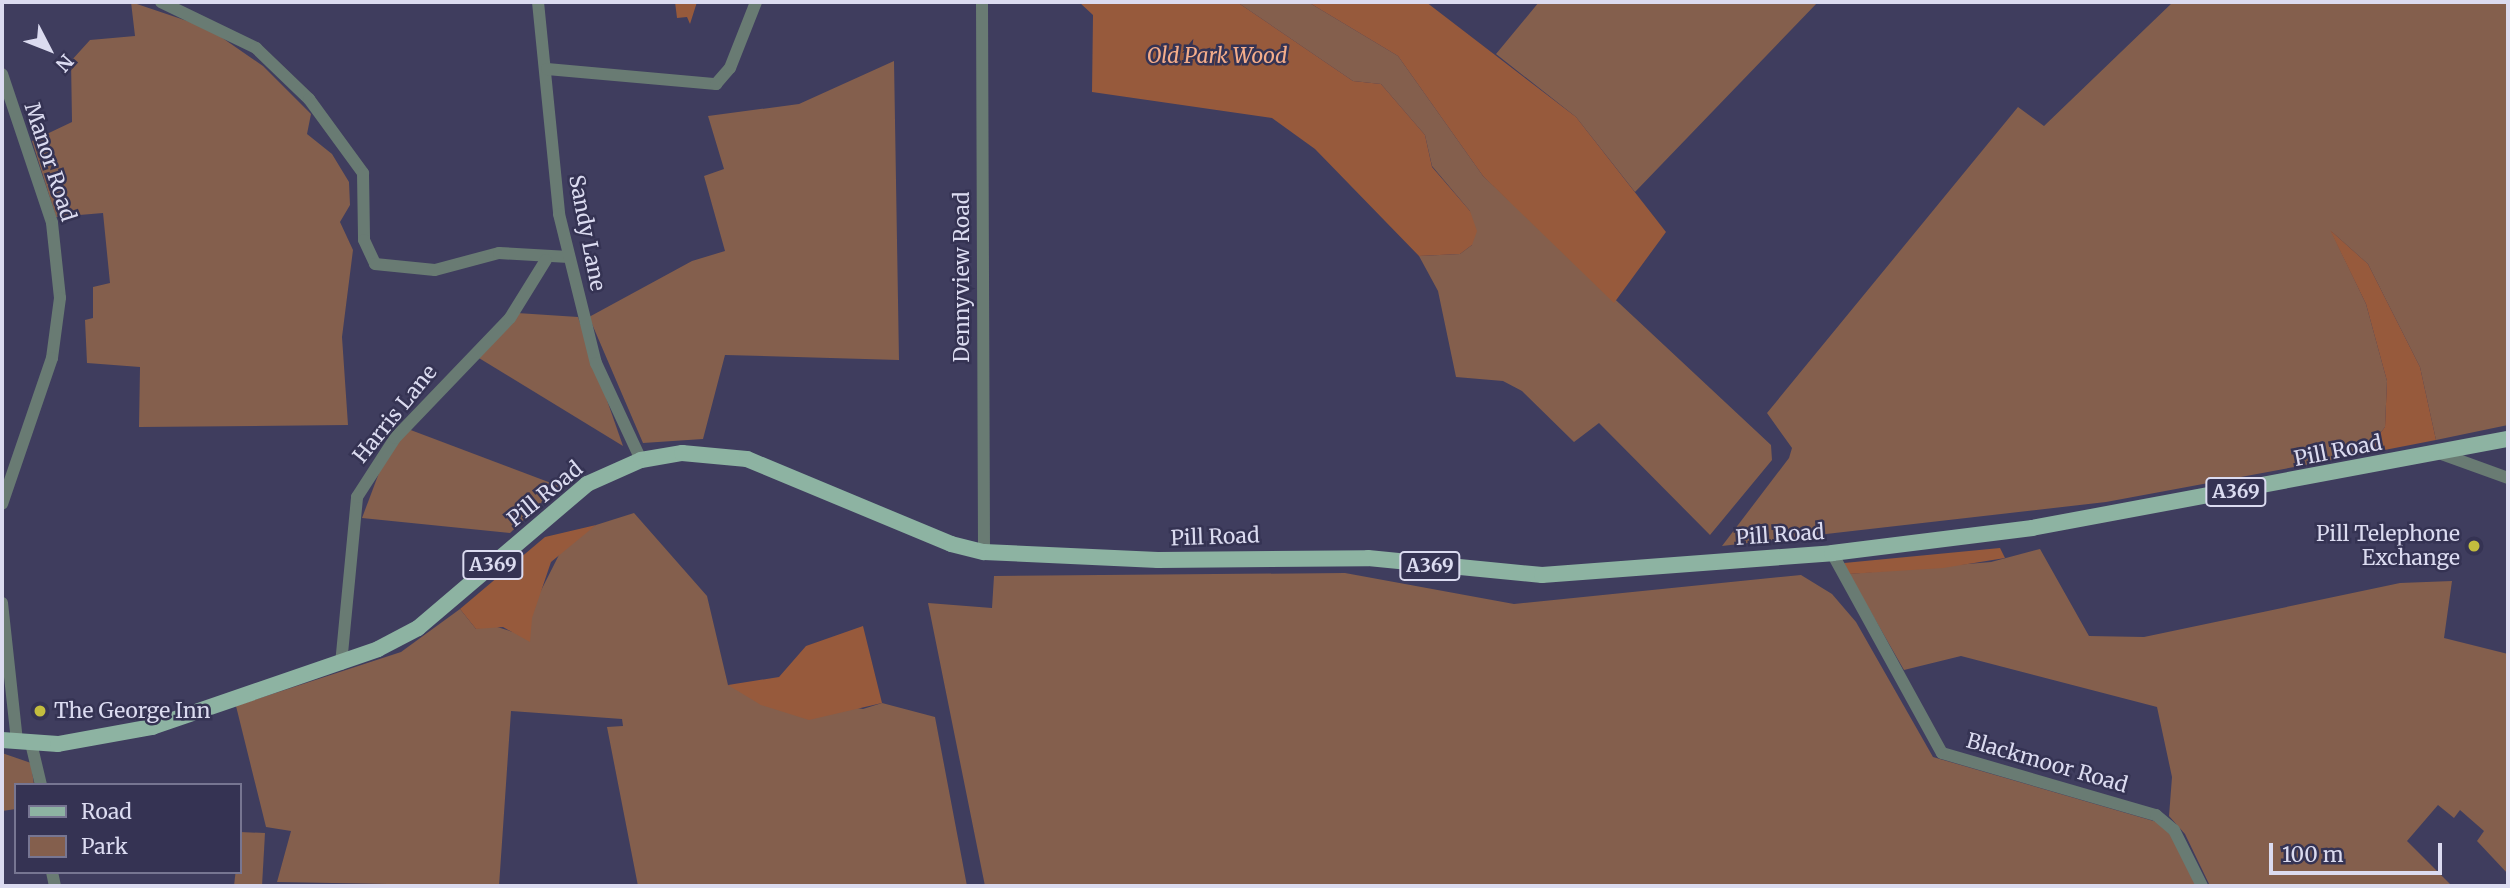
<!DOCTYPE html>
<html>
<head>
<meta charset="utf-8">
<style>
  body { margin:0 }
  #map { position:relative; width:2510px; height:888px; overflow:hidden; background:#3f3d5e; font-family:Merriweather,serif }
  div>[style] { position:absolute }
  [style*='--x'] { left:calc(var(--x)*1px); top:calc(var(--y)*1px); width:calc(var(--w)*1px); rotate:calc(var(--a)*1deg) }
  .green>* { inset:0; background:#845f4d }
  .forest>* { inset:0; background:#975a3c }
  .minor>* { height:12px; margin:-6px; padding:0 6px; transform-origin:6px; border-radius:6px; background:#697b73 }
  .major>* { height:16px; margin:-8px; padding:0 8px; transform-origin:8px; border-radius:8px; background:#8db3a2 }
  .dots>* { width:19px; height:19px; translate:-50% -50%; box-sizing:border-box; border:4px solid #353353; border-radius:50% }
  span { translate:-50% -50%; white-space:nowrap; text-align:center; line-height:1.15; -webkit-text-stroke:5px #353353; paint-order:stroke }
  .shield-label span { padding:2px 5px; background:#353353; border:2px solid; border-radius:5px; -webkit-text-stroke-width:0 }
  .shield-label { font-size:19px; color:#dbdbf0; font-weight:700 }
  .park-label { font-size:21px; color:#f5ad8a; font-style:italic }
  .street-label { font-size:21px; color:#dbdbf0 }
  .poi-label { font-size:21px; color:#dbdbf0 }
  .right { translate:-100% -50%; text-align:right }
  .left { translate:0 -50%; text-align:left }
  .frame { position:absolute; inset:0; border:4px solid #dbdbf0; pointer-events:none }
  .legend { position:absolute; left:14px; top:783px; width:228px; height:91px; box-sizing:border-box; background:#353353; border:2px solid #777692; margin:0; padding:9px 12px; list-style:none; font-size:21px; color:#dbdbf0 }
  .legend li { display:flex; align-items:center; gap:14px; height:35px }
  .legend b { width:35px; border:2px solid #777692 }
  .north { position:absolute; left:14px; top:14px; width:70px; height:70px; -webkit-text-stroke:5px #353353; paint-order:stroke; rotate:132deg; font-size:19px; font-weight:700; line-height:28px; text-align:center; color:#dbdbf0 }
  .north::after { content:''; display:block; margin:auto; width:24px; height:32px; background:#dbdbf0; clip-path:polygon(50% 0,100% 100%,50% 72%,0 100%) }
  .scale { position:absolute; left:2269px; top:843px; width:173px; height:32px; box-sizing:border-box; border:4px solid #dbdbf0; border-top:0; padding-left:9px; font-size:21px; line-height:24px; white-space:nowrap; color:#dbdbf0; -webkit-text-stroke:5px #353353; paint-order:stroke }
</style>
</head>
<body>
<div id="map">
  <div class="green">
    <i style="clip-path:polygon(131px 2px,208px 28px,263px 66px,311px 114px,307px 134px,332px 154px,349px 182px,350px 205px,340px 222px,353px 250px,342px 337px,348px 425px,139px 427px,140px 367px,87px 363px,85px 320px,93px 318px,93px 287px,110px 283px,103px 213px,56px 217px,32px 141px,72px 122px,71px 61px,90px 40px,135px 36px)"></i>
    <i style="clip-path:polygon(1237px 2px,1308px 2px,1398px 56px,1483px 176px,1771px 445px,1772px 460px,1710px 535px,1599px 423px,1574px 442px,1522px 391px,1503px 381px,1456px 377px,1438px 291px,1419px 256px,1460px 254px,1472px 245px,1470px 211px,1432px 166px,1425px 135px,1381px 84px,1353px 81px)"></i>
    <i style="clip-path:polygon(1539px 2px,1818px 2px,1635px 192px,1576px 117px,1496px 54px)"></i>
    <i style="clip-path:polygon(2173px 2px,2508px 2px,2508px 425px,2436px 440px,2420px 367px,2368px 264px,2331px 231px,2366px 304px,2387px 381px,2385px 427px,2364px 454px,2106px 502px,1722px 546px,1789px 458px,1792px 448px,1767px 413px,2018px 107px,2044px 126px)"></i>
    <i style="clip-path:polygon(894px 61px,899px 360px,725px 355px,703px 439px,643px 443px,589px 317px,692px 261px,725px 251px,704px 176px,724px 169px,708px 116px,799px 104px)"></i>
    <i style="clip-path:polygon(517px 313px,578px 317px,623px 446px,474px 355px)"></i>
    <i style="clip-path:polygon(408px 429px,559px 486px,510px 533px,362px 518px,382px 465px)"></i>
    <i style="clip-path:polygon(634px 513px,707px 596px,728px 685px,863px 709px,882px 703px,935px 717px,967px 886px,638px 886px,607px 727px,623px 726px,622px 719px,511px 711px,499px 886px,277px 882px,291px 831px,266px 827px,236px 706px,401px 652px,460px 609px,476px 629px,491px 625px,519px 634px,563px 547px,596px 525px)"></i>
    <i style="clip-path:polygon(2040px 549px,2089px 636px,2144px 637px,2400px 583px,2452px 581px,2444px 638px,2508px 654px,2508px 874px,2477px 841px,2484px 831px,2460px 810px,2454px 818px,2438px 805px,2407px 841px,2452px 886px,2210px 886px,2185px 834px,2169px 816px,2172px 777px,2157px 707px,1961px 656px,1904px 670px,1849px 574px,1991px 562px)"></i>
    <i style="clip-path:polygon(1345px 573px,1514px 604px,1801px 575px,1832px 594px,1856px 622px,1933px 757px,2157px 822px,2170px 833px,2196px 886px,985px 886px,928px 603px,992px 608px,994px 576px)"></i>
    <i style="clip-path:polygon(2px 753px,31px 763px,34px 785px,16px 785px,16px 809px,2px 811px)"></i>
    <i style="clip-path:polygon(240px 832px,265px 833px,262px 886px,234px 886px)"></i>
  </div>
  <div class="forest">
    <i style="clip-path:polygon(675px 2px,697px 2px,690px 24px,687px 17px,677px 18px)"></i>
    <i style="clip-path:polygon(1079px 2px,1237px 2px,1353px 81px,1381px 84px,1425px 135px,1432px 167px,1470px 211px,1477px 231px,1472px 245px,1460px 254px,1419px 256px,1315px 149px,1272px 118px,1092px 92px,1093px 15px)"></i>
    <i style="clip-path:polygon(1308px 2px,1426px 2px,1576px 117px,1666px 232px,1614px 303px,1483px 176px,1398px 56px)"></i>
    <i style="clip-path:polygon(2330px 230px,2368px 264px,2420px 367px,2436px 440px,2364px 454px,2385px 427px,2387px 381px,2366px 304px)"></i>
    <i style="clip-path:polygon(596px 525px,551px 562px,532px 618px,530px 642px,503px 627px,476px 629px,460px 609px,545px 537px)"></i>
    <i style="clip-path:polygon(2000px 548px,2005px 558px,1943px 568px,1849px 574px,1844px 563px)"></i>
    <i style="clip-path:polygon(863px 626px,882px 703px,809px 720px,761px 705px,728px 685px,779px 677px,806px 646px)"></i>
  </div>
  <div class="minor">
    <i style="--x:161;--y:2;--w:106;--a:25.8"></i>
    <i style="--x:256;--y:48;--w:74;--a:43.9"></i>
    <i style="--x:309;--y:99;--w:92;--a:53.9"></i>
    <i style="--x:363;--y:173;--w:67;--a:89.1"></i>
    <i style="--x:364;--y:240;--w:26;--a:65"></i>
    <i style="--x:375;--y:264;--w:60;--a:5.7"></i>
    <i style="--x:435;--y:270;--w:66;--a:-14.9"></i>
    <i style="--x:499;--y:253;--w:70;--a:3.3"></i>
    <i style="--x:538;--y:2;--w:213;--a:84.3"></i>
    <i style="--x:559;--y:214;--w:154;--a:76.1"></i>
    <i style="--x:596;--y:363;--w:107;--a:65.1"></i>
    <i style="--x:982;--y:2;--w:550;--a:89.79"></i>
    <i style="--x:547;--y:69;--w:170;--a:5.1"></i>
    <i style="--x:716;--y:84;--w:21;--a:-49"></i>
    <i style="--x:730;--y:68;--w:71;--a:-68.5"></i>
    <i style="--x:2;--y:74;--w:157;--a:71.4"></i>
    <i style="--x:52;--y:223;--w:75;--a:83.9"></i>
    <i style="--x:60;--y:298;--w:61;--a:97.6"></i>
    <i style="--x:52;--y:358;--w:154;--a:108.9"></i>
    <i style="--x:2439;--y:453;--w:73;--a:19.9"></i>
    <i style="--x:1832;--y:553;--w:228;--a:61.2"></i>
    <i style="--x:1942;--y:753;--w:223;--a:16.2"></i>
    <i style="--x:2156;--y:815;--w:23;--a:40"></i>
    <i style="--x:2174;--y:830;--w:63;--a:63.4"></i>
    <i style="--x:2;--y:603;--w:139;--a:83.8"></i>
    <i style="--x:341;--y:664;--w:168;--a:-84.5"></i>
    <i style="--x:357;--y:497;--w:70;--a:-57.2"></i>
    <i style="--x:395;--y:438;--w:166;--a:-46.2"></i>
    <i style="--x:510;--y:318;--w:68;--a:-58.2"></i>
    <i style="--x:31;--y:743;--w:43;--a:76.6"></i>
    <i style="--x:52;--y:872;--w:14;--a:78"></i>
  </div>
  <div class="major">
    <i style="--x:2;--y:740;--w:56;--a:4.1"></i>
    <i style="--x:58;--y:744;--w:96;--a:-10.3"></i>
    <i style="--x:152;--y:727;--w:239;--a:-19"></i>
    <i style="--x:378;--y:649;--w:45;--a:-27.7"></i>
    <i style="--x:418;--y:628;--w:222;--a:-40.4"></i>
    <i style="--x:587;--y:484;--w:59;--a:-24"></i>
    <i style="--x:641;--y:460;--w:42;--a:-9.7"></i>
    <i style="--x:682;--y:453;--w:65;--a:5.3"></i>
    <i style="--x:747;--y:459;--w:221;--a:22.6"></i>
    <i style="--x:951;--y:544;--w:34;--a:14"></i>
    <i style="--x:984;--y:552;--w:174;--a:2.6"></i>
    <i style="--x:1158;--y:560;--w:210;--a:-0.5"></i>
    <i style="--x:1368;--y:558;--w:175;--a:5.6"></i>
    <i style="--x:1542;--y:575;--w:291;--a:-4.3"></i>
    <i style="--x:1832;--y:553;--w:202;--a:-7.1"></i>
    <i style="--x:2032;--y:528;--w:484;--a:-10.6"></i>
  </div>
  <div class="dots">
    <i style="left:2474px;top:546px;background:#c3bd3e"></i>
    <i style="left:40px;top:711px;background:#c3bd3e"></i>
  </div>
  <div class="shield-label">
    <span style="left:2236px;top:492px">A369</span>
    <span style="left:493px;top:565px">A369</span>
    <span style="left:1430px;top:566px">A369</span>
  </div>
  <div class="park-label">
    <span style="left:1217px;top:56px">Old Park Wood</span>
  </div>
  <div class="street-label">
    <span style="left:50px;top:162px;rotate:72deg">Manor Road</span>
    <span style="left:587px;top:233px;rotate:79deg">Sandy Lane</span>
    <span style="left:962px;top:277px;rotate:-90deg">Dennyview Road</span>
    <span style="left:395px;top:414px;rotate:-51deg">Harris Lane</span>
    <span style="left:2338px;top:451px;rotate:-11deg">Pill Road</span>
    <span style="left:545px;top:494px;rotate:-39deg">Pill Road</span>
    <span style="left:1780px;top:535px;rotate:-4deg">Pill Road</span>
    <span style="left:1215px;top:537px;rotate:-2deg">Pill Road</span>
    <span style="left:2047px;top:763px;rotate:16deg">Blackmoor Road</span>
  </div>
  <div class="poi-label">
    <span class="right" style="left:2460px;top:546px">Pill Telephone<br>Exchange</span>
    <span class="left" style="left:54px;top:711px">The George Inn</span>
  </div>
  <div class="frame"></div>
  <ul class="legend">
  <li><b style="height:9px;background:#8db3a2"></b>Road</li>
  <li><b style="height:19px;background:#845f4d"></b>Park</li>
  </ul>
  <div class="north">N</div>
  <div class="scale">100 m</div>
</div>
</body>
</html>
